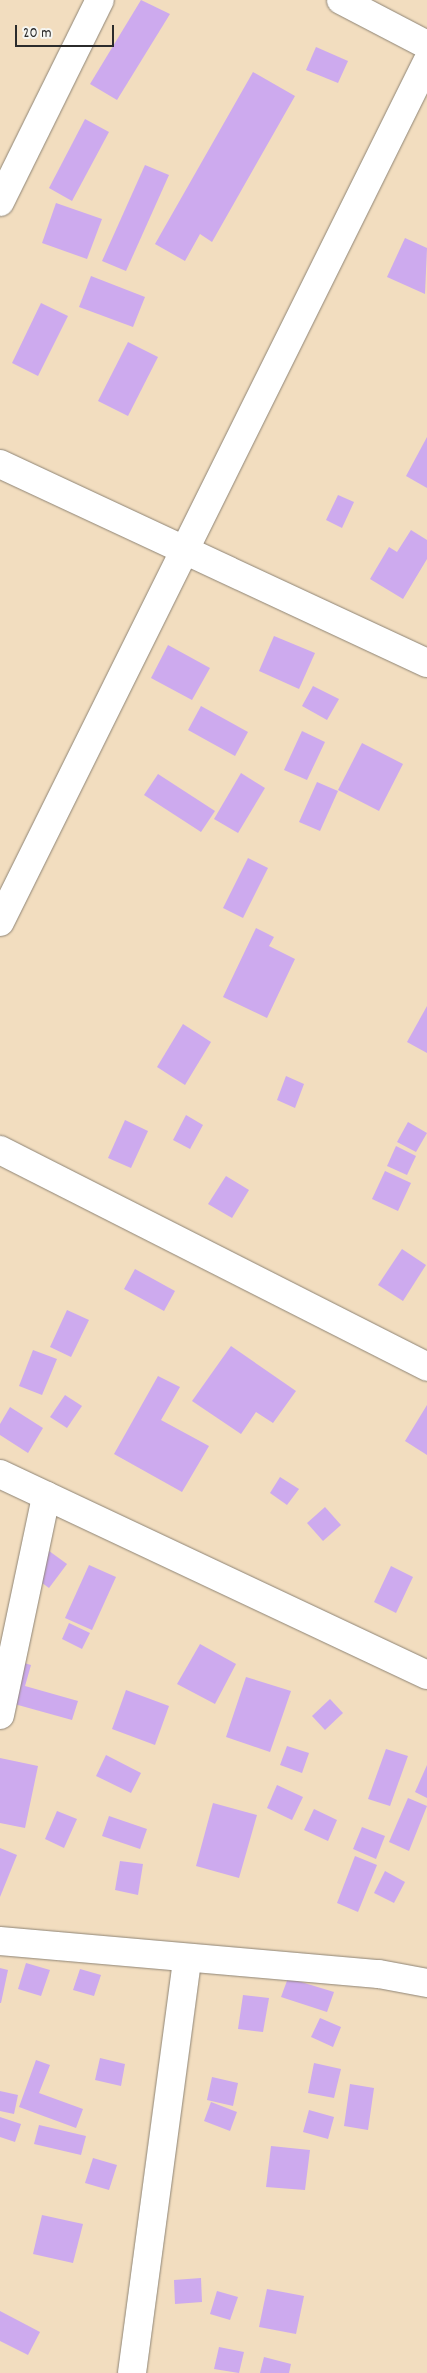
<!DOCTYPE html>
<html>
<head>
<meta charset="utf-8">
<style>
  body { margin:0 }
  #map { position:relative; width:427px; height:2373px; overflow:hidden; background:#f2ddbf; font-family:Dekko,sans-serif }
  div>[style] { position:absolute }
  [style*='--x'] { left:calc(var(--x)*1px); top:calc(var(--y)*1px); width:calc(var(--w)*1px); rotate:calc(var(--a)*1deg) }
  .building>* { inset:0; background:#cdaaee }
  .roads { filter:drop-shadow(0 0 1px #8e8475) drop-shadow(0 0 1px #8e8475) }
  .street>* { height:28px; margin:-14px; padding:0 14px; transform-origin:14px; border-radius:14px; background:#fff }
  .secondary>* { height:28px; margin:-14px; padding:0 14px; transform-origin:14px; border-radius:14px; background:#fff }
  span { translate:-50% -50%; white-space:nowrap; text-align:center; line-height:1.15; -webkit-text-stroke:4px #f6f6f2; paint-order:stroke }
  .scale { position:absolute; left:15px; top:25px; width:99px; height:22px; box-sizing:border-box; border:2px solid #2b2b2b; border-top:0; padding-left:6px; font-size:15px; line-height:18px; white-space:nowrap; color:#2b2b2b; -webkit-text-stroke:4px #f6f6f2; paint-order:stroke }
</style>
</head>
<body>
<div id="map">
  <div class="building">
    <i style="clip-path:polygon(141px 0,170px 14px,117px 100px,90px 84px)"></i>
    <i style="clip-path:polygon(316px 47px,348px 61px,338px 83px,306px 70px)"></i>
    <i style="clip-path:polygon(253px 72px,295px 96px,212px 242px,200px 234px,185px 261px,155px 244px)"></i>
    <i style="clip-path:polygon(85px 119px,109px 132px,72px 201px,49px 188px)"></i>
    <i style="clip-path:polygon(145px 165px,169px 175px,126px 271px,102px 261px)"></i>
    <i style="clip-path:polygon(56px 203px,102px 219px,87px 259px,42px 243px)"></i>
    <i style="clip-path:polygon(405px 238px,427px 248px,425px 294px,387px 277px)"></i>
    <i style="clip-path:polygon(91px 276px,145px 297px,133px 327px,79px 307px)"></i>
    <i style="clip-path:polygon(41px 303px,68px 316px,38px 376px,12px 363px)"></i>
    <i style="clip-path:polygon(128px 342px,158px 357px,128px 416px,98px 401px)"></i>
    <i style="clip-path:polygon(427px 437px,427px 488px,406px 476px)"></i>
    <i style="clip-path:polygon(338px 495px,354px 502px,342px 528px,326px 520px)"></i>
    <i style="clip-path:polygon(411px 530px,427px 540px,427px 559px,403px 599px,370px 579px,389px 547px,397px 552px)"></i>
    <i style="clip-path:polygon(274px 636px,315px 653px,299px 689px,259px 671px)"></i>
    <i style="clip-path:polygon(168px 645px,210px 668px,192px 700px,151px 678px)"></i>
    <i style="clip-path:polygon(313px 686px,339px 699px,327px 720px,302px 706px)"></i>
    <i style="clip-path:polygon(201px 706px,248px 732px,235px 756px,188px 730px)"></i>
    <i style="clip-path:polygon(302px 731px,325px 742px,307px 780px,284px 770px)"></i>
    <i style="clip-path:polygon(362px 743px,403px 764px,379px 811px,338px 790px)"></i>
    <i style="clip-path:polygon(241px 773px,265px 788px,238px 833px,214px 819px)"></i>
    <i style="clip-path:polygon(158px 774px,215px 811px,201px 832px,144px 795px)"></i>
    <i style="clip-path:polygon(317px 782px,338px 791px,320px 831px,299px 822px)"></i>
    <i style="clip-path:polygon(248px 858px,268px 868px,243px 918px,223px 908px)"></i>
    <i style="clip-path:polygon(256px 928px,274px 937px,269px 946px,295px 959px,267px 1018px,223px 997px)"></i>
    <i style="clip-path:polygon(427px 1006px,427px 1053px,407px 1042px)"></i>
    <i style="clip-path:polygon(183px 1024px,211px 1042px,185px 1085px,157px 1067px)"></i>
    <i style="clip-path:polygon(286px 1076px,304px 1084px,295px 1108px,277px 1100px)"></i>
    <i style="clip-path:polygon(186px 1115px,203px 1125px,190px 1149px,173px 1140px)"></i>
    <i style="clip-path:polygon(125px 1120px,148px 1131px,131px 1168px,108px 1158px)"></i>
    <i style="clip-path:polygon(408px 1122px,427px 1133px,416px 1152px,397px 1142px)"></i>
    <i style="clip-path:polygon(396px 1146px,416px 1156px,407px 1175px,387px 1166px)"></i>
    <i style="clip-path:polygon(385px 1171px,411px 1183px,398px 1211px,372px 1199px)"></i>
    <i style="clip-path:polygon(226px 1176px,249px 1190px,232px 1218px,208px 1204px)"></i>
    <i style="clip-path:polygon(402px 1249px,426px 1265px,403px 1301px,378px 1285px)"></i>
    <i style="clip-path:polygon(135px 1269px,175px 1291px,164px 1311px,124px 1289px)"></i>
    <i style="clip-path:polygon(67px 1310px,89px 1320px,71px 1357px,50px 1347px)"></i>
    <i style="clip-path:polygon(231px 1346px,296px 1391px,273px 1423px,256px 1412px,241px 1434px,192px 1401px)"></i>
    <i style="clip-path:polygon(33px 1350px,57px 1359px,42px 1395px,19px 1386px)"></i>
    <i style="clip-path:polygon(158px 1376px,180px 1387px,161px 1420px,209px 1446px,182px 1492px,114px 1454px)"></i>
    <i style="clip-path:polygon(65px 1395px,82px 1406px,67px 1428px,50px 1417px)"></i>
    <i style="clip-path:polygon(427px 1405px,427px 1455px,405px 1441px)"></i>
    <i style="clip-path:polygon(10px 1407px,43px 1428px,28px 1453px,0 1435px,0 1424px)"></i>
    <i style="clip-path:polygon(280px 1477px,299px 1489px,287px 1505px,270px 1493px)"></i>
    <i style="clip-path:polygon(325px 1507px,341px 1525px,323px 1541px,307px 1523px)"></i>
    <i style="clip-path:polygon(45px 1548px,67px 1564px,49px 1588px,27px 1572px)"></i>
    <i style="clip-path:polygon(89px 1565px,116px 1577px,92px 1630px,65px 1618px)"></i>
    <i style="clip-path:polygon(391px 1566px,413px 1577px,396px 1613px,374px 1602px)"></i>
    <i style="clip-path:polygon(69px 1623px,90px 1633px,82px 1649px,62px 1639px)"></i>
    <i style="clip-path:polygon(200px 1644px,236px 1664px,215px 1704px,177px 1684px)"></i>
    <i style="clip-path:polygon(7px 1658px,31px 1665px,25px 1686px,78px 1701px,72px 1720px,0 1700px)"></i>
    <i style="clip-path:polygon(246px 1677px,291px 1691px,270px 1752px,226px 1737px)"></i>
    <i style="clip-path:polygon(126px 1690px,169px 1706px,155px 1745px,112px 1729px)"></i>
    <i style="clip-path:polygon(330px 1699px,343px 1713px,325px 1730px,312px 1716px)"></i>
    <i style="clip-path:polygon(287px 1746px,309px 1753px,302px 1773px,280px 1765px)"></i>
    <i style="clip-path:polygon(386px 1749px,408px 1756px,390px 1806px,368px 1799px)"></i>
    <i style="clip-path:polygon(106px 1755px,141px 1773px,131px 1793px,96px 1776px)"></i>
    <i style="clip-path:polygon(0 1758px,38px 1766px,25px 1828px,0 1823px)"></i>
    <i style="clip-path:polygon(427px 1765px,427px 1798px,415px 1792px)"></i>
    <i style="clip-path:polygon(277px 1785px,303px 1797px,292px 1820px,267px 1808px)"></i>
    <i style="clip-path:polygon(408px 1798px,427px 1806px,409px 1851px,389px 1842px)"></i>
    <i style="clip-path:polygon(213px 1803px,257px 1815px,239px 1878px,196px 1866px)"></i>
    <i style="clip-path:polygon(314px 1809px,337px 1820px,328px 1841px,304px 1830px)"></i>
    <i style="clip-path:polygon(57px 1811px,77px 1819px,64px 1848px,45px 1839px)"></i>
    <i style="clip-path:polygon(109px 1816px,147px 1829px,140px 1849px,102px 1836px)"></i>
    <i style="clip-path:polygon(362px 1827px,385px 1836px,376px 1859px,353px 1849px)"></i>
    <i style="clip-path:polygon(0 1848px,17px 1855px,0 1897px)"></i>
    <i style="clip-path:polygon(355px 1856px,377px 1865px,358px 1912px,337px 1903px)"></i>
    <i style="clip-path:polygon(120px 1861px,143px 1864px,138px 1895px,115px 1890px)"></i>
    <i style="clip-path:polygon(385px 1871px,405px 1882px,394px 1903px,374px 1893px)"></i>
    <i style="clip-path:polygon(26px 1963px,50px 1970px,41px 1996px,18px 1989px)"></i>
    <i style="clip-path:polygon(0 1968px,8px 1970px,1px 2003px,0 2003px)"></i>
    <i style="clip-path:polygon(80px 1969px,101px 1975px,94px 1996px,73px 1990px)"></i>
    <i style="clip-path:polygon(288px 1978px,334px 1992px,327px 2012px,281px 1997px)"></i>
    <i style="clip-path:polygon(243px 1995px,269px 1998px,263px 2032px,238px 2029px)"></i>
    <i style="clip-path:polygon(320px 2018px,341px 2027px,333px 2047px,311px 2037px)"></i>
    <i style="clip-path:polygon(100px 2058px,125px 2064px,121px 2086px,95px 2080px)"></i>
    <i style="clip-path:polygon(36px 2060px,50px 2065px,39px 2093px,83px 2109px,76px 2128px,19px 2107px)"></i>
    <i style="clip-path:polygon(314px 2063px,341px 2069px,334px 2098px,308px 2093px)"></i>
    <i style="clip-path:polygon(212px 2077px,238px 2083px,233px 2106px,207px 2100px)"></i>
    <i style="clip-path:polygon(350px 2084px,374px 2088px,368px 2130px,344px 2126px)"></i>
    <i style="clip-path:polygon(0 2091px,18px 2095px,14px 2114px,0 2111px)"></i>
    <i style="clip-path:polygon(211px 2102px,237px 2112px,230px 2131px,204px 2121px)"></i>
    <i style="clip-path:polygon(309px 2110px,334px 2117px,328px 2139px,303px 2132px)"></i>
    <i style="clip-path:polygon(0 2117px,21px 2124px,15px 2142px,0 2137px)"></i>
    <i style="clip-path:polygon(39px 2125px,86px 2136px,81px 2155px,34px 2144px)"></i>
    <i style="clip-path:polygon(271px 2146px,310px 2150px,305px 2190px,266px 2187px)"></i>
    <i style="clip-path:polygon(93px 2158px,117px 2165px,109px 2190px,85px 2183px)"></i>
    <i style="clip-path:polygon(42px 2215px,83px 2224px,73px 2263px,33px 2254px)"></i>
    <i style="clip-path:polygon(201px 2278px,202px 2302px,175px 2304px,174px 2280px)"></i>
    <i style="clip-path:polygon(267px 2289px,304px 2296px,296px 2334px,259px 2327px)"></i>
    <i style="clip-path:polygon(217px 2291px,238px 2297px,230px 2320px,210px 2314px)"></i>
    <i style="clip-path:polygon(0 2311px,40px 2332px,28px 2355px,0 2341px)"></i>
    <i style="clip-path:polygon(219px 2347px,244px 2352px,239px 2373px,214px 2369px)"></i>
    <i style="clip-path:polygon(264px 2357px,291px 2364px,289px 2373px,260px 2373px)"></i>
  </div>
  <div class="roads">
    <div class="street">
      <i style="--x:341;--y:0;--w:97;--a:27.6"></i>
      <i style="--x:0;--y:202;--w:225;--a:-63.7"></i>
      <i style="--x:0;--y:464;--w:471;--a:25"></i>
      <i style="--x:0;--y:1474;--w:472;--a:25.2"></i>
      <i style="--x:0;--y:1715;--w:224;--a:-78.1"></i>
      <i style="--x:0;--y:1941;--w:380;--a:5"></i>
      <i style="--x:379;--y:1974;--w:49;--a:10.6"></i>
      <i style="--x:132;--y:2373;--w:416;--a:-82.4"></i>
    </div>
    <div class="secondary">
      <i style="--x:0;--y:922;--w:960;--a:-63.6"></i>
      <i style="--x:0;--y:1150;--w:479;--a:26.9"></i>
    </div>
  </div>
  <div class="scale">20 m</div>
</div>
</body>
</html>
